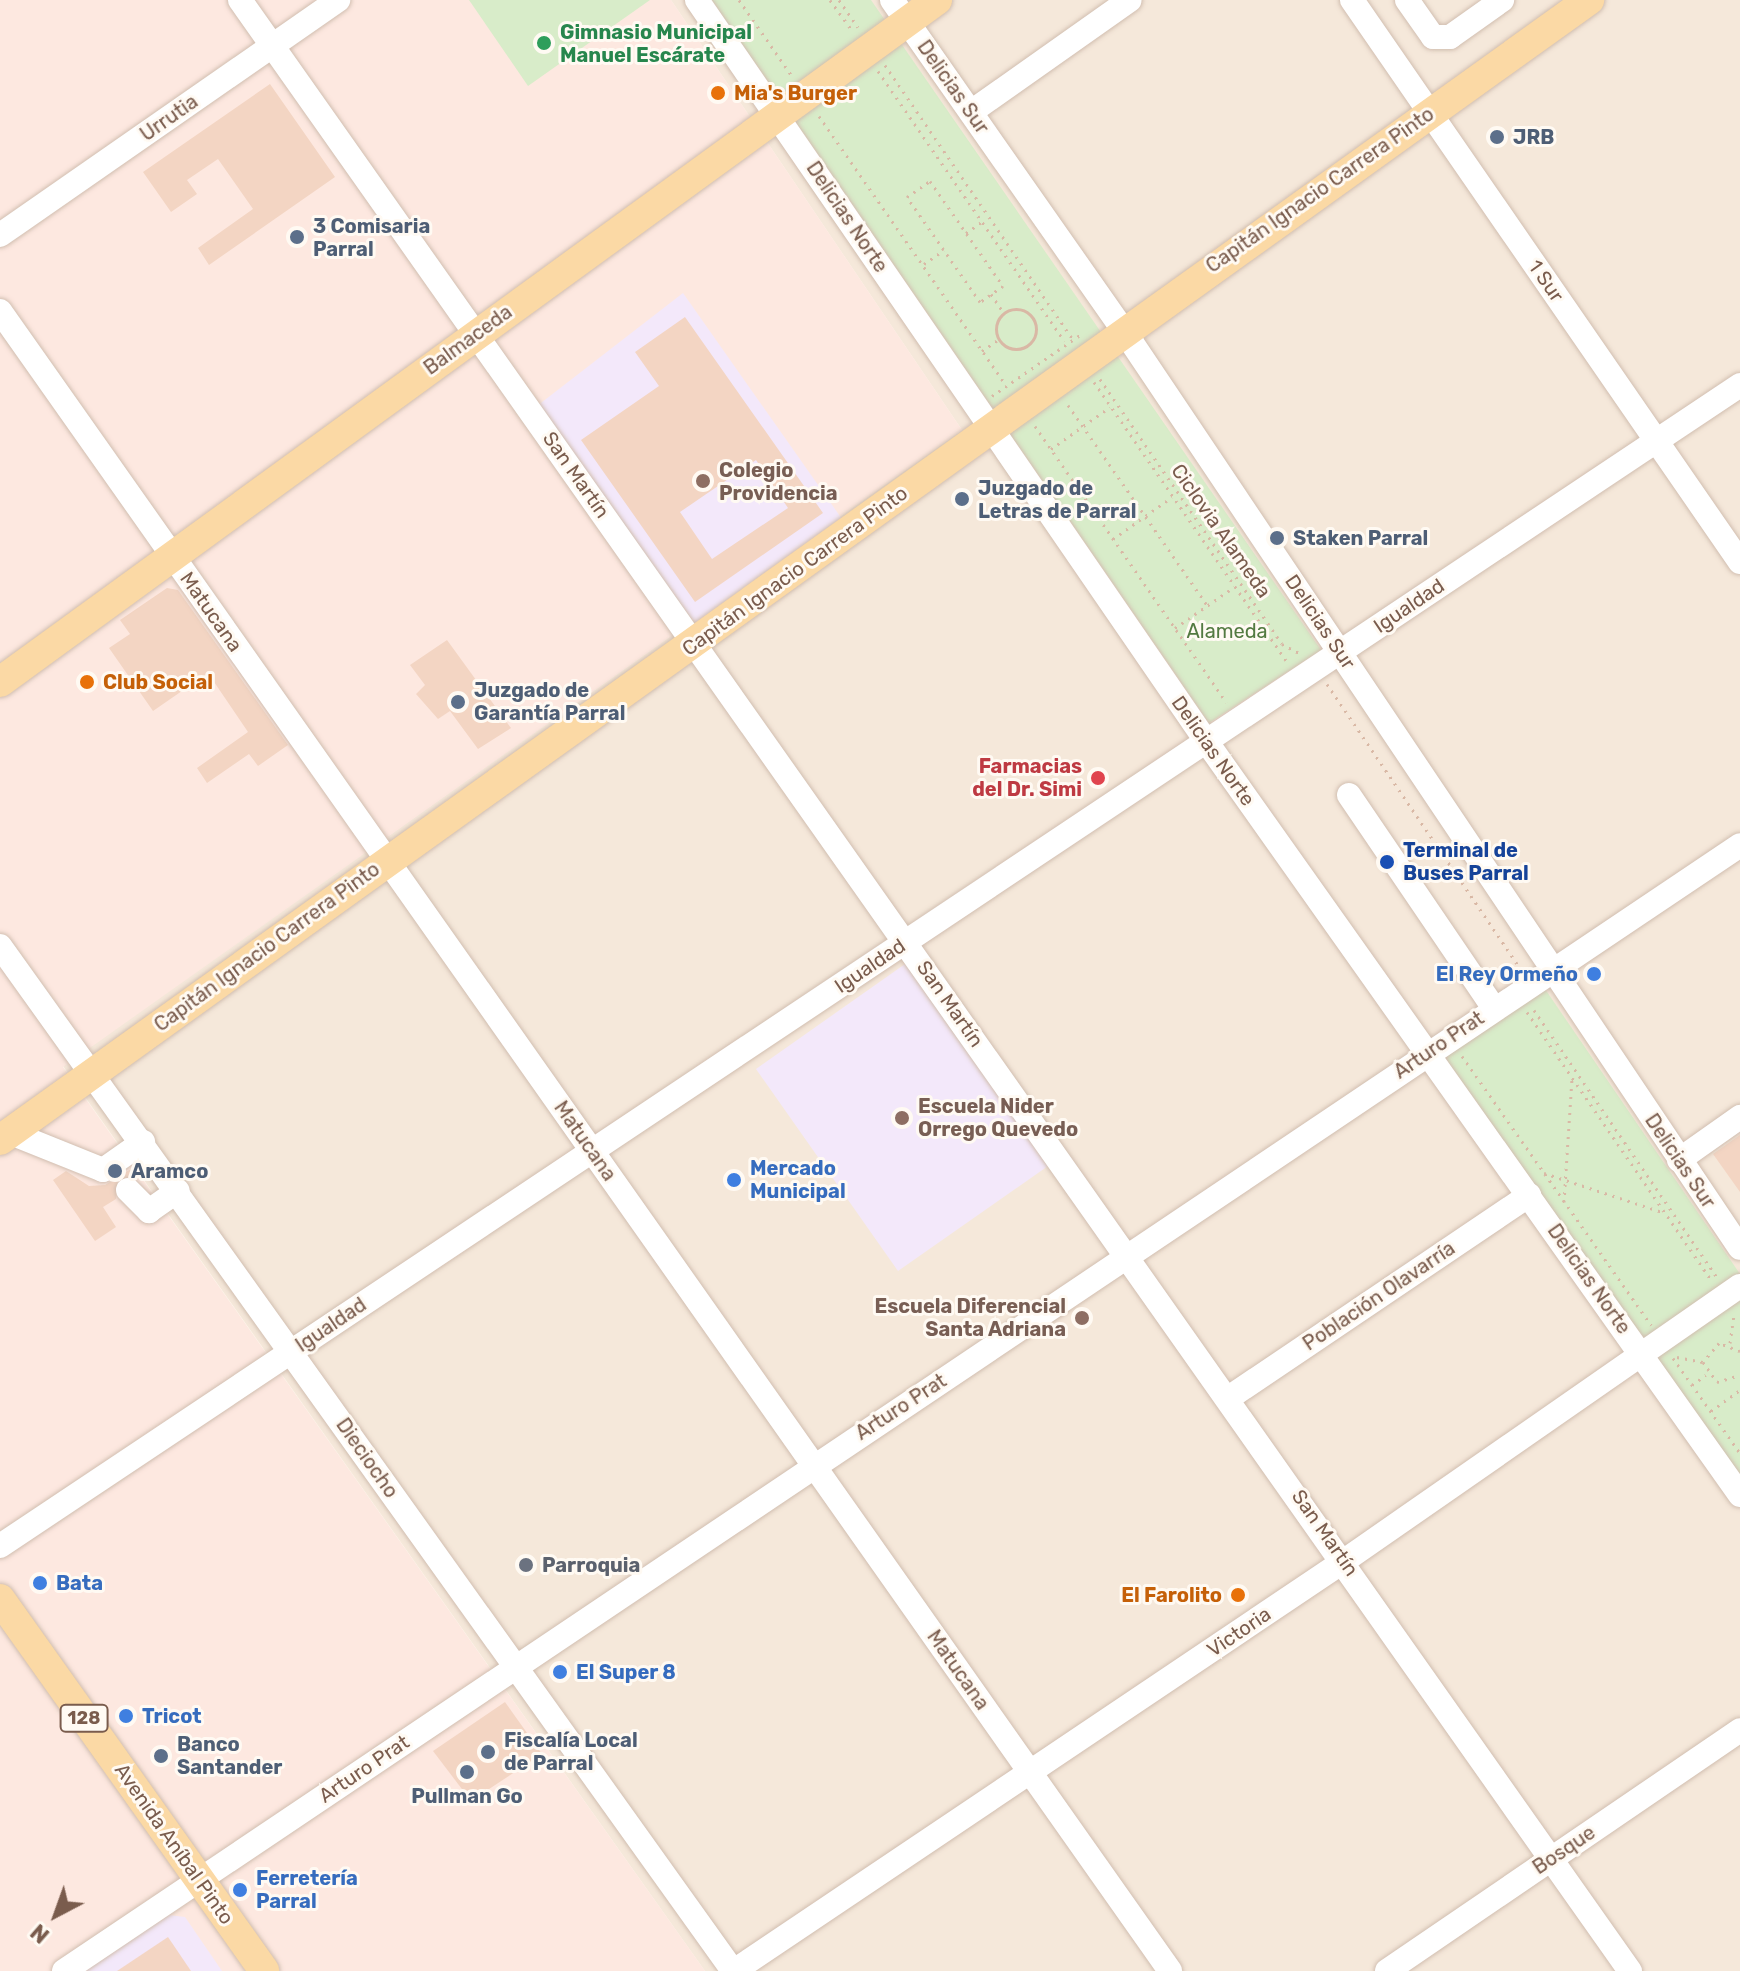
<!DOCTYPE html>
<html>
<head>
<meta charset="utf-8">
<style>
  body { margin:0 }
  #map { position:relative; width:1740px; height:1971px; overflow:hidden; background:#fdf6ec; font-family:Rubik,sans-serif }
  div>[style] { position:absolute }
  [style*='--x'] { left:calc(var(--x)*1px); top:calc(var(--y)*1px); width:calc(var(--w)*1px); rotate:calc(var(--a)*1deg) }
  .residential>* { inset:0; background:#f5e8da }
  .commercial>* { inset:0; background:#fde8e0 }
  .education>* { inset:0; background:#f3e8fa }
  .green>* { inset:0; background:#d8ecc9 }
  .building>* { inset:0; background:#f3d5c3 }
  .path>* { height:3px; margin-top:-1.5px; transform-origin:0; background:repeating-linear-gradient(90deg,#d9b8a5 0 2px,transparent 0 8px) }
  .path>.ring { margin:-1.5px; padding:0; box-sizing:content-box; background:none; border:3px solid #d9b8a5; border-radius:50% }
  .roads { filter:drop-shadow(0 0 2px #d1beb0) drop-shadow(0 0 2px #d1beb0) }
  .minor>* { height:24px; margin:-12px; padding:0 12px; transform-origin:12px; border-radius:12px; background:#fff }
  .major>* { height:30px; margin:-15px; padding:0 15px; transform-origin:15px; border-radius:15px; background:#fbd9a5 }
  .dots>* { width:22px; height:22px; translate:-50% -50%; box-sizing:border-box; border:4px solid #fffaf3; border-radius:50% }
  span { translate:-50% -50%; white-space:nowrap; text-align:center; line-height:1.15; -webkit-text-stroke:6px #fffaf3; paint-order:stroke }
  .shield-label span { padding:2px 6px; background:#fffaf3; border:2px solid; border-radius:6px; -webkit-text-stroke-width:0 }
  .shield-label { font-size:18px; color:#7a5c4d; font-weight:700 }
  .leisure-label { font-size:20px; color:#27864d; font-weight:700 }
  .left { translate:0 -50%; text-align:left }
  .street-label { font-size:20px; color:#7a5c4d }
  .food-label { font-size:20px; color:#c56008; font-weight:700 }
  .right { translate:-100% -50%; text-align:right }
  .service-label { font-size:20px; color:#4e5e75; font-weight:700 }
  .education-label { font-size:20px; color:#785e54; font-weight:700 }
  .park-label { font-size:20px; color:#537a41 }
  .health-label { font-size:20px; color:#be3a42; font-weight:700 }
  .transit-label { font-size:20px; color:#164399; font-weight:700 }
  .shop-label { font-size:20px; color:#366cbe; font-weight:700 }
  .worship-label { font-size:20px; color:#5b616d; font-weight:700 }
  .north { position:absolute; left:16px; top:1875px; width:80px; height:80px; -webkit-text-stroke:6px #fffaf3; paint-order:stroke; rotate:221deg; font-size:22px; font-weight:700; line-height:32px; text-align:center; color:#7a5c4d }
  .north::after { content:''; display:block; margin:auto; width:28px; height:36px; background:#7a5c4d; clip-path:polygon(50% 0,100% 100%,50% 72%,0 100%) }
</style>
</head>
<body>
<div id="map">
  <div class="residential">
    <i style="clip-path:polygon(671px 0,1740px 0,1740px 1971px,705px 1971px,63px 1066px,962px 430px)"></i>
  </div>
  <div class="commercial">
    <i style="clip-path:polygon(0 0,671px 0,962px 430px,63px 1067px,705px 1971px,0 1971px)"></i>
  </div>
  <div class="education">
    <i style="clip-path:polygon(683px 293px,842px 519px,696px 625px,537px 406px)"></i>
    <i style="clip-path:polygon(905px 964px,1048px 1166px,898px 1271px,756px 1069px)"></i>
    <i style="clip-path:polygon(169px 1915px,185px 1917px,222px 1971px,84px 1971px)"></i>
  </div>
  <div class="green">
    <i style="clip-path:polygon(469px 0,650px 0,528px 86px)"></i>
    <i style="clip-path:polygon(712px 0,871px 0,1321px 650px,1209px 723px)"></i>
    <i style="clip-path:polygon(1543px 986px,1740px 1274px,1740px 1477px,1442px 1053px)"></i>
  </div>
  <div class="building">
    <i style="clip-path:polygon(270px 84px,335px 177px,209px 265px,198px 248px,253px 209px,218px 159px,187px 180px,197px 194px,171px 212px,143px 172px)"></i>
    <i style="clip-path:polygon(evenodd,685px 317px,823px 513px,695px 602px,581px 440px,659px 386px,635px 352px,685px 317px,756px 460px,788px 508px,712px 559px,680px 512px,756px 460px)"></i>
    <i style="clip-path:polygon(167px 588px,178px 590px,288px 745px,258px 766px,249px 754px,207px 783px,197px 768px,248px 732px,208px 673px,153px 711px,109px 648px,130px 634px,120px 620px)"></i>
    <i style="clip-path:polygon(447px 640px,511px 728px,478px 749px,450px 711px,438px 719px,416px 694px,425px 685px,410px 665px)"></i>
    <i style="clip-path:polygon(1740px 1135px,1740px 1192px,1713px 1154px)"></i>
    <i style="clip-path:polygon(131px 1169px,138px 1179px,118px 1179px,116px 1199px,103px 1207px,116px 1227px,95px 1241px,53px 1180px,66px 1171px,89px 1186px,105px 1185px)"></i>
    <i style="clip-path:polygon(505px 1702px,542px 1754px,471px 1801px,433px 1751px)"></i>
    <i style="clip-path:polygon(168px 1937px,191px 1971px,117px 1971px)"></i>
  </div>
  <div class="path">
    <i style="--x:739;--y:0;--w:93;--a:55.1"></i>
    <i style="--x:830;--y:0;--w:37;--a:54"></i>
    <i style="--x:839;--y:0;--w:33;--a:55"></i>
    <i style="--x:885;--y:65;--w:333;--a:55.6"></i>
    <i style="--x:878;--y:71;--w:328;--a:55.4"></i>
    <i style="--x:819;--y:116;--w:328;--a:55.2"></i>
    <i style="--x:930;--y:181;--w:128;--a:55.2"></i>
    <i style="--x:1003;--y:286;--w:28;--a:145"></i>
    <i style="--x:980;--y:302;--w:128;--a:-124.8"></i>
    <i style="--x:907;--y:197;--w:28;--a:-35"></i>
    <i style="--x:966;--y:233;--w:19;--a:-35"></i>
    <i style="--x:924;--y:264;--w:24;--a:-35"></i>
    <i style="--x:991;--y:294;--w:23;--a:56"></i>
    <i class="ring" style="left:996px;top:309px;width:37px;height:37px"></i>
    <i style="--x:982;--y:351;--w:21;--a:-35"></i>
    <i style="--x:1100;--y:379;--w:321;--a:55.5"></i>
    <i style="--x:1282;--y:644;--w:19;--a:28"></i>
    <i style="--x:1094;--y:382;--w:340;--a:55.4"></i>
    <i style="--x:992;--y:396;--w:107;--a:-34.7"></i>
    <i style="--x:1068;--y:405;--w:244;--a:55.2"></i>
    <i style="--x:1035;--y:426;--w:336;--a:55.3"></i>
    <i style="--x:1051;--y:449;--w:72;--a:-35.4"></i>
    <i style="--x:1113;--y:539;--w:72;--a:-35.4"></i>
    <i style="--x:1175;--y:628;--w:72;--a:-34.8"></i>
    <i style="--x:1327;--y:684;--w:345;--a:55.8"></i>
    <i style="--x:1534;--y:1010;--w:324;--a:55.6"></i>
    <i style="--x:1527;--y:1012;--w:325;--a:55.5"></i>
    <i style="--x:1462;--y:1056;--w:329;--a:54.9"></i>
    <i style="--x:1544;--y:1173;--w:124;--a:18.3"></i>
    <i style="--x:1564;--y:1202;--w:124;--a:-86.3"></i>
    <i style="--x:1730;--y:1343;--w:27;--a:-82"></i>
    <i style="--x:1740;--y:1351;--w:22;--a:-159"></i>
    <i style="--x:1719;--y:1343;--w:25;--a:130"></i>
    <i style="--x:1703;--y:1362;--w:24;--a:55"></i>
    <i style="--x:1717;--y:1382;--w:24;--a:-17"></i>
    <i style="--x:1677;--y:1357;--w:26;--a:11"></i>
    <i style="--x:1673;--y:1358;--w:116;--a:54.8"></i>
    <i style="--x:1692;--y:1385;--w:17;--a:-36"></i>
    <i style="--x:1711;--y:1411;--w:36;--a:-36"></i>
  </div>
  <div class="roads">
    <div class="minor">
      <i style="--x:240;--y:0;--w:2412;--a:54.81"></i>
      <i style="--x:697;--y:0;--w:899;--a:55.51"></i>
      <i style="--x:1206;--y:741;--w:924;--a:54.69"></i>
      <i style="--x:892;--y:0;--w:419;--a:55"></i>
      <i style="--x:1132;--y:343;--w:1090;--a:56.11"></i>
      <i style="--x:1352;--y:0;--w:683;--a:55.38"></i>
      <i style="--x:1407;--y:0;--w:45;--a:54.9"></i>
      <i style="--x:1433;--y:37;--w:17;--a:0"></i>
      <i style="--x:1450;--y:37;--w:64;--a:-35.4"></i>
      <i style="--x:971;--y:112;--w:194;--a:-35.2"></i>
      <i style="--x:0;--y:235;--w:412;--a:-34.8"></i>
      <i style="--x:0;--y:311;--w:2031;--a:54.82"></i>
      <i style="--x:1349;--y:795;--w:258;--a:55.8"></i>
      <i style="--x:0;--y:946;--w:1260;--a:54.43"></i>
      <i style="--x:11;--y:1133;--w:99;--a:21.9"></i>
      <i style="--x:103;--y:1170;--w:49;--a:-35"></i>
      <i style="--x:1679;--y:1160;--w:75;--a:-35.2"></i>
      <i style="--x:128;--y:1190;--w:30;--a:45"></i>
      <i style="--x:149;--y:1211;--w:35;--a:-35"></i>
      <i style="--x:1230;--y:1397;--w:361;--a:-34"></i>
      <i style="--x:0;--y:1546;--w:2092;--a:-33.71"></i>
      <i style="--x:64;--y:1971;--w:2019;--a:-33.89"></i>
      <i style="--x:734;--y:1971;--w:735;--a:-33.91"></i>
      <i style="--x:1344;--y:1561;--w:482;--a:-34.8"></i>
      <i style="--x:1387;--y:1971;--w:427;--a:-34.3"></i>
    </div>
    <div class="major">
      <i style="--x:0;--y:682;--w:1159;--a:-36.05"></i>
      <i style="--x:0;--y:1140;--w:1956;--a:-35.66"></i>
      <i style="--x:0;--y:1599;--w:456;--a:54.6"></i>
    </div>
  </div>
  <div class="dots">
    <i style="left:544px;top:43px;background:#2e9e5b"></i>
    <i style="left:718px;top:93px;background:#e8710a"></i>
    <i style="left:1497px;top:137px;background:#5c6f8a"></i>
    <i style="left:297px;top:237px;background:#5c6f8a"></i>
    <i style="left:703px;top:481px;background:#8d6e63"></i>
    <i style="left:962px;top:499px;background:#5c6f8a"></i>
    <i style="left:1277px;top:538px;background:#5c6f8a"></i>
    <i style="left:87px;top:682px;background:#e8710a"></i>
    <i style="left:458px;top:702px;background:#5c6f8a"></i>
    <i style="left:1098px;top:778px;background:#e0444e"></i>
    <i style="left:1387px;top:862px;background:#1a4fb4"></i>
    <i style="left:1594px;top:974px;background:#3f7fe0"></i>
    <i style="left:902px;top:1118px;background:#8d6e63"></i>
    <i style="left:115px;top:1171px;background:#5c6f8a"></i>
    <i style="left:734px;top:1180px;background:#3f7fe0"></i>
    <i style="left:1082px;top:1318px;background:#8d6e63"></i>
    <i style="left:526px;top:1565px;background:#6b7280"></i>
    <i style="left:40px;top:1583px;background:#3f7fe0"></i>
    <i style="left:1238px;top:1595px;background:#e8710a"></i>
    <i style="left:560px;top:1672px;background:#3f7fe0"></i>
    <i style="left:126px;top:1716px;background:#3f7fe0"></i>
    <i style="left:488px;top:1752px;background:#5c6f8a"></i>
    <i style="left:161px;top:1756px;background:#5c6f8a"></i>
    <i style="left:467px;top:1772px;background:#5c6f8a"></i>
    <i style="left:240px;top:1890px;background:#3f7fe0"></i>
  </div>
  <div class="shield-label">
    <span style="left:84px;top:1718px">128</span>
  </div>
  <div class="leisure-label">
    <span class="left" style="left:560px;top:44px">Gimnasio Municipal<br>Manuel Escárate</span>
  </div>
  <div class="street-label">
    <span style="left:953px;top:87px;rotate:55deg">Delicias Sur</span>
    <span style="left:169px;top:118px;rotate:-35deg">Urrutia</span>
    <span style="left:1320px;top:190px;rotate:-35deg">Capitán Ignacio Carrera Pinto</span>
    <span style="left:847px;top:217px;rotate:56deg">Delicias Norte</span>
    <span style="left:1546px;top:281px;rotate:55deg">1 Sur</span>
    <span style="left:468px;top:340px;rotate:-36deg">Balmaceda</span>
    <span style="left:576px;top:475px;rotate:55deg">San Martín</span>
    <span style="left:1221px;top:531px;rotate:55deg">Ciclovia Alameda</span>
    <span style="left:795px;top:571px;rotate:-36deg">Capitán Ignacio Carrera Pinto</span>
    <span style="left:1409px;top:606px;rotate:-34deg">Igualdad</span>
    <span style="left:211px;top:612px;rotate:55deg">Matucana</span>
    <span style="left:1320px;top:622px;rotate:56deg">Delicias Sur</span>
    <span style="left:1213px;top:751px;rotate:55deg">Delicias Norte</span>
    <span style="left:267px;top:947px;rotate:-36deg">Capitán Ignacio Carrera Pinto</span>
    <span style="left:870px;top:966px;rotate:-34deg">Igualdad</span>
    <span style="left:950px;top:1004px;rotate:55deg">San Martín</span>
    <span style="left:1439px;top:1045px;rotate:-34deg">Arturo Prat</span>
    <span style="left:585px;top:1141px;rotate:55deg">Matucana</span>
    <span style="left:1680px;top:1161px;rotate:56deg">Delicias Sur</span>
    <span style="left:1589px;top:1279px;rotate:55deg">Delicias Norte</span>
    <span style="left:1379px;top:1296px;rotate:-34deg">Población Olavarría</span>
    <span style="left:331px;top:1325px;rotate:-34deg">Igualdad</span>
    <span style="left:901px;top:1407px;rotate:-33deg">Arturo Prat</span>
    <span style="left:367px;top:1458px;rotate:55deg">Dieciocho</span>
    <span style="left:1325px;top:1533px;rotate:55deg">San Martín</span>
    <span style="left:1239px;top:1632px;rotate:-34deg">Victoria</span>
    <span style="left:958px;top:1670px;rotate:55deg">Matucana</span>
    <span style="left:364px;top:1769px;rotate:-34deg">Arturo Prat</span>
    <span style="left:174px;top:1844px;rotate:55deg">Avenida Aníbal Pinto</span>
    <span style="left:1564px;top:1850px;rotate:-34deg">Bosque</span>
  </div>
  <div class="food-label">
    <span class="left" style="left:734px;top:93px">Mia's Burger</span>
    <span class="left" style="left:103px;top:682px">Club Social</span>
    <span class="right" style="left:1222px;top:1595px">El Farolito</span>
  </div>
  <div class="service-label">
    <span class="left" style="left:1513px;top:137px">JRB</span>
    <span class="left" style="left:313px;top:238px">3 Comisaria<br>Parral</span>
    <span class="left" style="left:978px;top:500px">Juzgado de<br>Letras de Parral</span>
    <span class="left" style="left:1293px;top:538px">Staken Parral</span>
    <span class="left" style="left:474px;top:702px">Juzgado de<br>Garantía Parral</span>
    <span class="left" style="left:131px;top:1171px">Aramco</span>
    <span class="left" style="left:504px;top:1752px">Fiscalía Local<br>de Parral</span>
    <span class="left" style="left:177px;top:1756px">Banco<br>Santander</span>
    <span style="left:467px;top:1796px">Pullman Go</span>
  </div>
  <div class="education-label">
    <span class="left" style="left:719px;top:482px">Colegio<br>Providencia</span>
    <span class="left" style="left:918px;top:1118px">Escuela Nider<br>Orrego Quevedo</span>
    <span class="right" style="left:1066px;top:1318px">Escuela Diferencial<br>Santa Adriana</span>
  </div>
  <div class="park-label">
    <span style="left:1227px;top:631px">Alameda</span>
  </div>
  <div class="health-label">
    <span class="right" style="left:1082px;top:778px">Farmacias<br>del Dr. Simi</span>
  </div>
  <div class="transit-label">
    <span class="left" style="left:1403px;top:862px">Terminal de<br>Buses Parral</span>
  </div>
  <div class="shop-label">
    <span class="right" style="left:1578px;top:974px">El Rey Ormeño</span>
    <span class="left" style="left:750px;top:1180px">Mercado<br>Municipal</span>
    <span class="left" style="left:56px;top:1583px">Bata</span>
    <span class="left" style="left:576px;top:1672px">El Super 8</span>
    <span class="left" style="left:142px;top:1716px">Tricot</span>
    <span class="left" style="left:256px;top:1890px">Ferretería<br>Parral</span>
  </div>
  <div class="worship-label">
    <span class="left" style="left:542px;top:1565px">Parroquia</span>
  </div>
  <div class="north">N</div>
</div>
</body>
</html>
